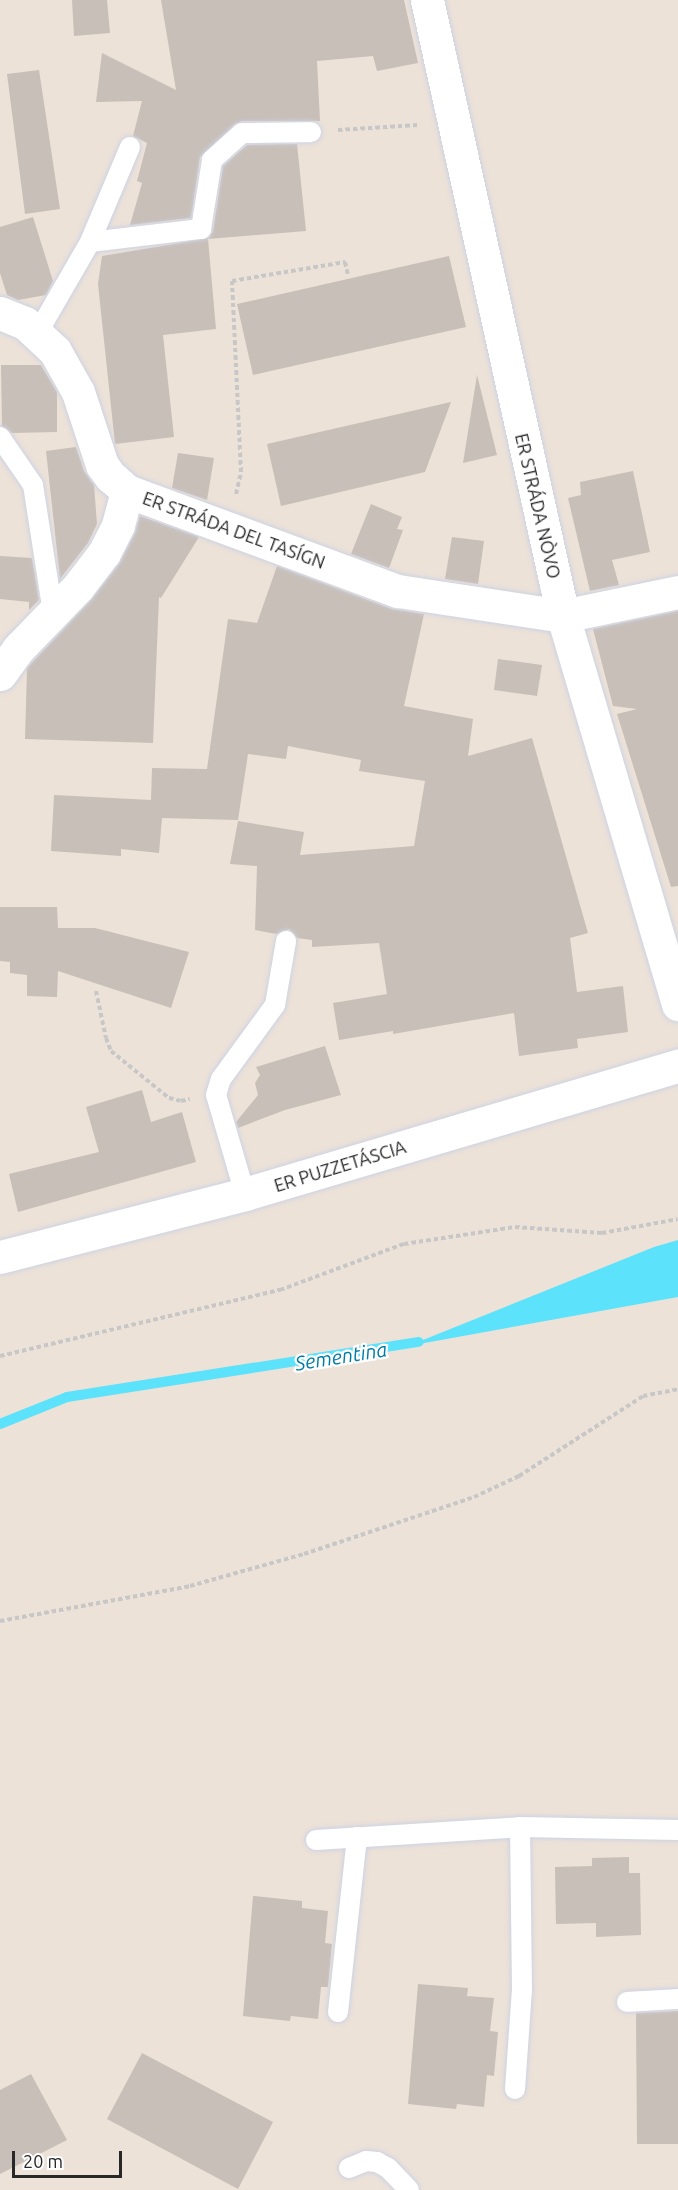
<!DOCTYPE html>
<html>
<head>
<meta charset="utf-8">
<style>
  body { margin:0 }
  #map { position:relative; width:678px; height:2190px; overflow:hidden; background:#ede2d8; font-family:Ubuntu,sans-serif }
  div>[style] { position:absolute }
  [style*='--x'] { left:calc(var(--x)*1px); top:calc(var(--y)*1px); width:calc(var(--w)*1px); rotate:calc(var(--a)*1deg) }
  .water>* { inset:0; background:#5de2fc }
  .stream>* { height:10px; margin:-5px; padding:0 5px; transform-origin:5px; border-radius:5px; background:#5de2fc }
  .building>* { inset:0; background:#c8bfb8 }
  .path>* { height:4px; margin-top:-2px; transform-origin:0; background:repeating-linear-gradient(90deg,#c7c7c7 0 4.5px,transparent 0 7.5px) }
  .roads { filter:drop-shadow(0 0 2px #cdd3e3) drop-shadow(0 0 2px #cdd3e3) }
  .lane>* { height:20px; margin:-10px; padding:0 10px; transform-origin:10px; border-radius:10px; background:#fff }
  .street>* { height:33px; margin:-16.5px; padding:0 16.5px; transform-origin:16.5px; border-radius:16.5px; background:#fff }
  span { translate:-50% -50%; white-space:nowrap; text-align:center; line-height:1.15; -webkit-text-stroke:4.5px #fff; paint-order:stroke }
  .street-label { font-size:18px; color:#282828 }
  .water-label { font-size:20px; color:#007ca4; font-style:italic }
  .scale { position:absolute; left:12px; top:2151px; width:110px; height:27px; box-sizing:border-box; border:3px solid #282828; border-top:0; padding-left:8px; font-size:18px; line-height:21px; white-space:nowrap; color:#282828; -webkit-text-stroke:4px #fff; paint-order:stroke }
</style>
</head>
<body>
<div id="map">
  <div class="water">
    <i style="clip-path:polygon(678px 1240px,678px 1297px,408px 1346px,654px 1247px)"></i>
  </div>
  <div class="stream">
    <i style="--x:0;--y:1424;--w:72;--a:-21.9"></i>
    <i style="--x:67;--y:1397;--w:356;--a:-8.9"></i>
  </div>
  <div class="building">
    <i style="clip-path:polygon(72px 0,107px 0,110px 33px,74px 36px)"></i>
    <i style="clip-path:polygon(161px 0,404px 0,418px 63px,377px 71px,373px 56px,317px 61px,320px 121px,242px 121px,235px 124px,200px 157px,191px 218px,130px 225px,142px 183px,137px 181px,147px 143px,133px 136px,142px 101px,96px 102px,102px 53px,176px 90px)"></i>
    <i style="clip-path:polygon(39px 70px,60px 209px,25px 214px,7px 74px)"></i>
    <i style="clip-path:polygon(297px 144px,306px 231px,208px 239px,216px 329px,163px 335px,174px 437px,115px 444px,98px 284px,102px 256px,209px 238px,213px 231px,223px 166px,247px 145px)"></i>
    <i style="clip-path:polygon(33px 217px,53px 281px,46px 295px,18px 300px,7px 295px,0 273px,0 227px)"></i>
    <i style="clip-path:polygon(449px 256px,466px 327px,253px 375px,237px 304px)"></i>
    <i style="clip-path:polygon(1px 365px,41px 365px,57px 392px,57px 432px,12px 433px,2px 426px)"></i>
    <i style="clip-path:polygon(477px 375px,497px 455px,463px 463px)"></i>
    <i style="clip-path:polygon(451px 402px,425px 472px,281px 506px,267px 444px)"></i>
    <i style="clip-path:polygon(76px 447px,84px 471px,94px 485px,97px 524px,88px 543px,60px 579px,46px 451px)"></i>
    <i style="clip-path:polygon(178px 453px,214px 458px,207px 500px,172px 488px)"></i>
    <i style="clip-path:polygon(633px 471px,650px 552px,612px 560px,619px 585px,590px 591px,568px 498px,581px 495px,580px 482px)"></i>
    <i style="clip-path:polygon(371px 504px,402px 517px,397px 529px,403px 530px,389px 568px,351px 554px)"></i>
    <i style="clip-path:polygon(140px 516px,199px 537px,161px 598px,159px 597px,153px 743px,25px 739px,27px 668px,91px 600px,119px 564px,135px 533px)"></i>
    <i style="clip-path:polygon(452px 537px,484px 541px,478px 584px,445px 579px)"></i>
    <i style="clip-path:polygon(0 556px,32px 558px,39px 600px,29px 610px,29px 602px,0 599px)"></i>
    <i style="clip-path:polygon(277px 566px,392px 609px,424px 614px,404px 706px,473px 719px,468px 756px,532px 738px,588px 933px,570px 938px,577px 992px,623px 986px,628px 1032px,577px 1039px,578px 1048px,519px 1056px,514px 1013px,393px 1034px,393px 1031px,339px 1040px,333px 1003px,387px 994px,379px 943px,312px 947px,312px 940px,297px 938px,289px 929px,276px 934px,255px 930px,257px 866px,230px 864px,238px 821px,304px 832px,300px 855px,414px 846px,425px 781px,359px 771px,361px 760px,288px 746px,286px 759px,248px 754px,238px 820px,162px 818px,159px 853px,121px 849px,121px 856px,51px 851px,54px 795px,151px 800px,152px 768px,207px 769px,228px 619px,257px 623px)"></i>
    <i style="clip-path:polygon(678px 611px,678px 886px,671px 887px,617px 714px,637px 709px,613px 706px,593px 629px)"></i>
    <i style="clip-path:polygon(498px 659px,542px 665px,537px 696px,494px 690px)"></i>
    <i style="clip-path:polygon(0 907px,57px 907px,58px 928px,95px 928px,189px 952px,171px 1008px,58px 971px,57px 997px,27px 996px,27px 975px,10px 973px,10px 962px,0 961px)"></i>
    <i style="clip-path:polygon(325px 1046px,341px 1095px,285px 1110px,238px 1128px,236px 1122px,258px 1095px,255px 1083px,260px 1075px,256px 1067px)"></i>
    <i style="clip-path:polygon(142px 1090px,151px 1122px,182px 1112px,196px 1162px,18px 1212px,9px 1174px,99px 1152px,86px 1107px)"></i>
    <i style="clip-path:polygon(629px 1857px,629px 1873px,640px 1873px,641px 1935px,596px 1937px,596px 1923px,556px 1924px,555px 1867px,592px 1866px,592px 1858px)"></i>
    <i style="clip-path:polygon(253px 1896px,302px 1901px,302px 1908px,328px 1911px,325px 1943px,332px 1944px,328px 1987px,321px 1987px,318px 2019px,291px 2016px,290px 2021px,243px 2016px)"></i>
    <i style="clip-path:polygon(418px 1984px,468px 1988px,467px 1996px,494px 1998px,490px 2031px,498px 2032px,494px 2076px,487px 2075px,484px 2107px,457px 2104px,456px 2109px,408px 2104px)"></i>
    <i style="clip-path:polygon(678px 2011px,678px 2144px,637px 2144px,636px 2013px)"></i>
    <i style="clip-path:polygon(142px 2053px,273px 2122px,238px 2189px,107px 2119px)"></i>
    <i style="clip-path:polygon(31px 2074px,67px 2140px,0 2174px,0 2090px)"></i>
  </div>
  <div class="path">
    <i style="--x:338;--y:130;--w:80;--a:-3.6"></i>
    <i style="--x:236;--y:494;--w:23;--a:-77"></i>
    <i style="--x:241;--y:472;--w:191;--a:-92.7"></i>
    <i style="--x:232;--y:281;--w:115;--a:-9.5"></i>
    <i style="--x:345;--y:262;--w:13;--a:77"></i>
    <i style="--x:96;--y:991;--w:48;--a:78"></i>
    <i style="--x:106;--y:1038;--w:14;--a:69"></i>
    <i style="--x:111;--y:1051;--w:75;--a:39"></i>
    <i style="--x:169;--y:1098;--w:12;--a:14"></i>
    <i style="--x:181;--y:1101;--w:9;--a:-13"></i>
    <i style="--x:0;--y:1356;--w:288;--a:-13.3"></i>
    <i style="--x:280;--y:1290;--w:132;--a:-20.4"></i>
    <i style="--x:404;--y:1244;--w:112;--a:-8.7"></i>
    <i style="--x:515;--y:1227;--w:87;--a:3.9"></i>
    <i style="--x:602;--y:1233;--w:77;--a:-10.4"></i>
    <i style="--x:0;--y:1621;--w:193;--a:-10.4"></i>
    <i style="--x:190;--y:1586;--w:118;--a:-15.7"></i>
    <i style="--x:304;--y:1554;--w:179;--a:-18.5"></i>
    <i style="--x:474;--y:1497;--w:50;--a:-25"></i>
    <i style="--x:519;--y:1476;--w:148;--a:-32.8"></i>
    <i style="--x:643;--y:1396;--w:36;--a:-11"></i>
  </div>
  <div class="roads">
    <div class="lane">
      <i style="--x:90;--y:242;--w:103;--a:-67.2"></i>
      <i style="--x:38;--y:332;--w:104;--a:-60"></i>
      <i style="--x:90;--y:242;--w:112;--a:-6.7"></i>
      <i style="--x:201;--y:229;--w:70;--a:-80.9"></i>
      <i style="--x:212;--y:160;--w:40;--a:-42"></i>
      <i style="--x:242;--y:133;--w:69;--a:-0.8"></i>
      <i style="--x:0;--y:437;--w:58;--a:55.5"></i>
      <i style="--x:33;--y:485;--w:130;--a:81.1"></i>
      <i style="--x:245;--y:1194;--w:103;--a:-106.3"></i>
      <i style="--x:216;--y:1095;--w:17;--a:-73"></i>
      <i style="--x:221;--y:1079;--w:92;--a:-53.9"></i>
      <i style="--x:275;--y:1005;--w:65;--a:-80.2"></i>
      <i style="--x:316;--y:1840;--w:204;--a:-3.6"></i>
      <i style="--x:520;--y:1827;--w:158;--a:1.1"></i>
      <i style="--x:627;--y:2002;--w:51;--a:-3.4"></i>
      <i style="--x:338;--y:2012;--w:176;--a:-83.8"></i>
      <i style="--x:515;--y:2089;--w:99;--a:-86"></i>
      <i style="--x:522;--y:1990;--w:163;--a:-90.7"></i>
      <i style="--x:349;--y:2168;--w:18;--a:-22"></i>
      <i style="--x:366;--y:2161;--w:11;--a:5"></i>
      <i style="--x:377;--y:2162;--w:13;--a:29"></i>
      <i style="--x:388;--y:2168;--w:30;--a:46"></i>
    </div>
    <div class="street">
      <i style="--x:427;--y:0;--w:631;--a:77.55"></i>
      <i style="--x:563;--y:616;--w:405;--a:73.5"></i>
      <i style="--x:0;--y:313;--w:27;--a:22"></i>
      <i style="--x:25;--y:323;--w:41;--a:43"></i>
      <i style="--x:55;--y:351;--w:47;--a:60.7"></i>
      <i style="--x:78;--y:392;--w:77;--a:71.8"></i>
      <i style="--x:102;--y:465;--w:14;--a:54"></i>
      <i style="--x:110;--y:476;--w:23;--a:41"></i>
      <i style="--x:127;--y:491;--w:289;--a:20.3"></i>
      <i style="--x:398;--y:591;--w:167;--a:8.6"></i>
      <i style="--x:563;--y:616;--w:117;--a:-11.8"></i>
      <i style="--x:0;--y:674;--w:31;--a:-54"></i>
      <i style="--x:18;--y:649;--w:86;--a:-45.9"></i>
      <i style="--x:78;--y:587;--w:43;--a:-52.6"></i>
      <i style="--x:104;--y:553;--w:31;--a:-63"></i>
      <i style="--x:118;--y:525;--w:35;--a:-75"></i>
      <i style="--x:0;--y:1257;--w:253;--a:-14.4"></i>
      <i style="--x:245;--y:1194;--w:452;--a:-16.5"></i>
    </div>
  </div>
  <div class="street-label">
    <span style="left:538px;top:506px;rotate:77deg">ER STRÁDA NÒVO</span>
    <span style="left:234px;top:530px;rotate:20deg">ER STRÁDA DEL TASÍGN</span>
    <span style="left:340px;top:1166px;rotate:-17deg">ER PUZZETÁSCIA</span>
  </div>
  <div class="water-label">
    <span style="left:341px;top:1356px;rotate:-9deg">Sementina</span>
  </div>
  <div class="scale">20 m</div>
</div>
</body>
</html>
